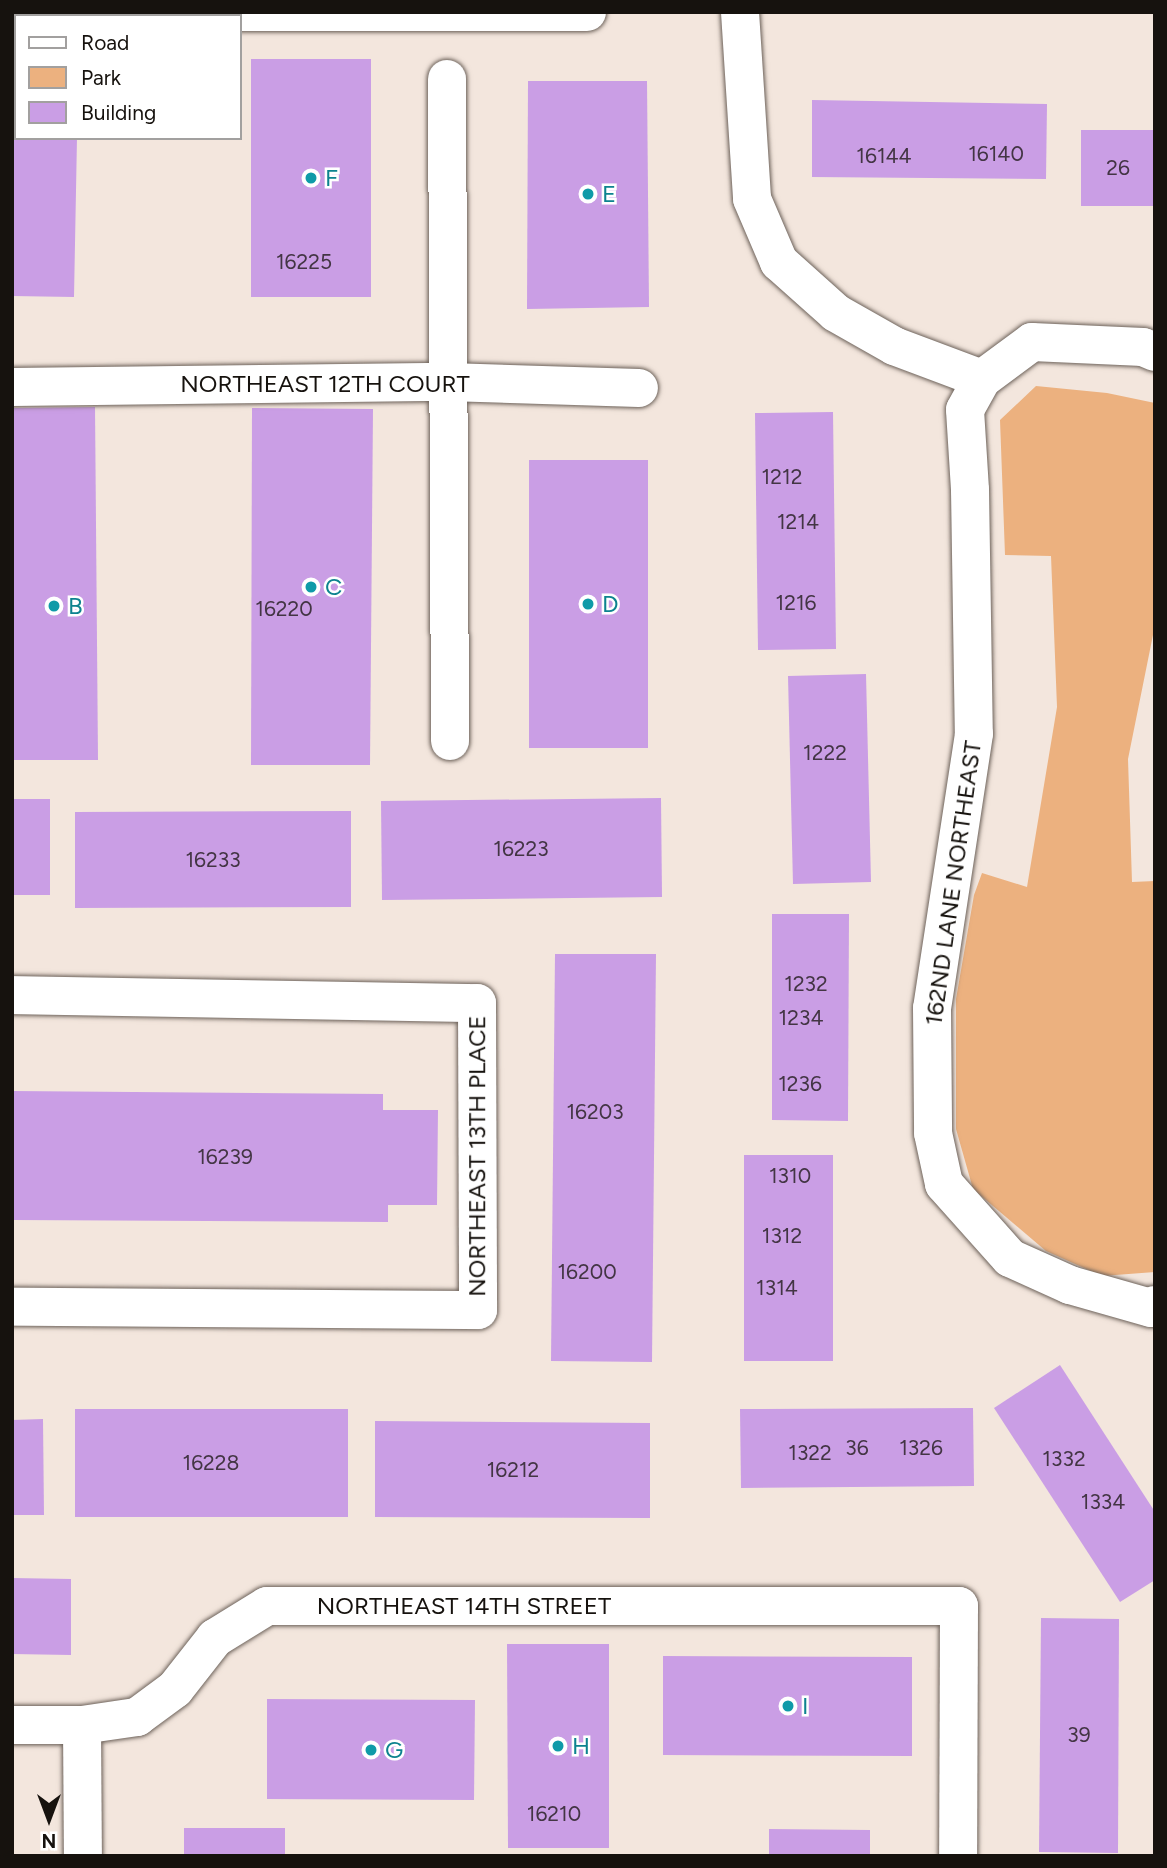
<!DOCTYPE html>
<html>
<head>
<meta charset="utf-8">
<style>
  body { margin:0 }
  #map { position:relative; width:1167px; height:1868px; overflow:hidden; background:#f3e6dd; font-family:Figtree,sans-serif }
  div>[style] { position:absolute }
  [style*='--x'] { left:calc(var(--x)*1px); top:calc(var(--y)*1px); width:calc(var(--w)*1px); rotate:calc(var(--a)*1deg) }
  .green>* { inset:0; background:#ecb17f }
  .building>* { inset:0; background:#ca9ee5 }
  .roads { filter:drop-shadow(0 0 2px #6d625a) drop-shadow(0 0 2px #6d625a) }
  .minor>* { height:38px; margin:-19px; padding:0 19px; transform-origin:19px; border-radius:19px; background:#fff }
  .dots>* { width:19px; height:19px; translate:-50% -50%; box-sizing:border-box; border:4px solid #fff; border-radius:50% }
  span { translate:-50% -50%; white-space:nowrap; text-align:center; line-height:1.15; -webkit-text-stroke:5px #fff; paint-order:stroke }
  .number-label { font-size:21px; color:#433544 }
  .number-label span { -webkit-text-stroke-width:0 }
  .culture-label { font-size:24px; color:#0d838f }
  .left { translate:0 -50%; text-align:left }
  .street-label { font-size:24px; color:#16120e }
  .frame { position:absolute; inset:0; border:14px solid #16120e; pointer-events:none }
  .legend { position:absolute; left:14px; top:14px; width:228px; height:126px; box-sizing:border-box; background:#fff; border:2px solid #a2a09f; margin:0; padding:9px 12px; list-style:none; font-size:21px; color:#16120e }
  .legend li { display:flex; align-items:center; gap:14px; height:35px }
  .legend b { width:35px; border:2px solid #a2a09f }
  .north { position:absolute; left:14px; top:1784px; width:70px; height:70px; -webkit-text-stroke:5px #fff; paint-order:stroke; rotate:180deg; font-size:19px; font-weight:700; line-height:28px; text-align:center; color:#16120e }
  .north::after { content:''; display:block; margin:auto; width:24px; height:32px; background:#16120e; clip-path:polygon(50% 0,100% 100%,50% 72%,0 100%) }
</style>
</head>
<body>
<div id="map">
  <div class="green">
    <i style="clip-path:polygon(1036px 386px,1107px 393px,1155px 403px,1155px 625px,1128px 759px,1132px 882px,1155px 881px,1155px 1272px,1102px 1276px,1046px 1251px,973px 1189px,956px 1129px,956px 999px,974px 895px,982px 873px,1027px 887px,1057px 707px,1051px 556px,1005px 555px,1000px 420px)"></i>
  </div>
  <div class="building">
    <i style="clip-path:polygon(12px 58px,16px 58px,16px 138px,77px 138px,74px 297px,12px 296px)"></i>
    <i style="clip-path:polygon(251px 59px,371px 59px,371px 297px,251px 297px)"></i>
    <i style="clip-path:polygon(528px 81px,647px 81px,649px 307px,527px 309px)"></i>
    <i style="clip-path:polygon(812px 100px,1047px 104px,1046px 179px,812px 177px)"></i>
    <i style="clip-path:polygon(1081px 130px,1155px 130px,1155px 206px,1081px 206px)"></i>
    <i style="clip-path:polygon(95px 407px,98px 760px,12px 760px,12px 408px)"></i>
    <i style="clip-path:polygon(252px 408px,373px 409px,370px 765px,251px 765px)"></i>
    <i style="clip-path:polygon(833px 412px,836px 649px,758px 650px,755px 413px)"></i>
    <i style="clip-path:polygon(529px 460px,648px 460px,648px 748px,529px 748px)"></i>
    <i style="clip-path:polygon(866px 674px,871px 882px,793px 884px,788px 676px)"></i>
    <i style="clip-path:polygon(661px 798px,662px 897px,382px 900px,381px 801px)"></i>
    <i style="clip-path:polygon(12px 799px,50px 799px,50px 895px,12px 895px)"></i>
    <i style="clip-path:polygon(351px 811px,351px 907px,75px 908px,75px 812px)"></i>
    <i style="clip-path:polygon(772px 914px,849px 914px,848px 1121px,772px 1120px)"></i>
    <i style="clip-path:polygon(555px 954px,656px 954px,652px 1362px,551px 1361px)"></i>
    <i style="clip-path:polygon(12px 1091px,383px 1094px,383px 1110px,438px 1110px,437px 1205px,388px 1205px,388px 1222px,12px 1220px)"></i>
    <i style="clip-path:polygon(744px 1155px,833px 1155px,833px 1361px,744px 1361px)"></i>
    <i style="clip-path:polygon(1060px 1365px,1155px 1512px,1155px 1580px,1120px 1602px,994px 1408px)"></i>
    <i style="clip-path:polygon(973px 1408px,974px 1486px,741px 1488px,740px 1409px)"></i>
    <i style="clip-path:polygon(75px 1409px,348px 1409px,348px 1517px,75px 1517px)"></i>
    <i style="clip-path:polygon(43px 1419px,44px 1515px,12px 1515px,12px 1420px)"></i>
    <i style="clip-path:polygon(375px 1421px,650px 1423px,650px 1518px,375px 1517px)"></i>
    <i style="clip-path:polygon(12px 1578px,71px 1579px,71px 1655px,12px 1654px)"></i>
    <i style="clip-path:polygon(1041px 1618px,1119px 1619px,1118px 1853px,1039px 1852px)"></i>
    <i style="clip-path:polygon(507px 1644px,609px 1644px,609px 1848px,508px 1848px)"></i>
    <i style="clip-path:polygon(663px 1656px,912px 1657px,912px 1756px,663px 1755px)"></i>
    <i style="clip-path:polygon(267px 1699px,475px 1700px,474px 1800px,267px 1799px)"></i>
    <i style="clip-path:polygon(184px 1828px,285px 1828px,285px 1856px,184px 1856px)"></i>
    <i style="clip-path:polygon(769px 1829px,870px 1830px,870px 1856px,769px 1856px)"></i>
  </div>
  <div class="roads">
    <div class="minor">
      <i style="--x:179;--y:12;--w:408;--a:0"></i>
      <i style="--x:740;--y:12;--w:187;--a:86.3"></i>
      <i style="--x:752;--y:199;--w:69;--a:66.8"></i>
      <i style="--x:779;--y:262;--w:76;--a:41.8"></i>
      <i style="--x:836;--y:313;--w:67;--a:29.6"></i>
      <i style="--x:894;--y:346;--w:94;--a:20.6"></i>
      <i style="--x:447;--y:79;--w:662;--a:89.74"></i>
      <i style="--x:1155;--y:352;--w:13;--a:-157"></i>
      <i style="--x:1143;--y:347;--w:111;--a:-177.4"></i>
      <i style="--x:1032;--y:342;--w:62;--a:143.5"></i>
      <i style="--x:982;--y:379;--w:35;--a:119"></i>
      <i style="--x:965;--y:410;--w:80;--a:86.4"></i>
      <i style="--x:970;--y:490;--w:244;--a:89.1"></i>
      <i style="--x:974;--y:734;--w:277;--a:98.7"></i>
      <i style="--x:932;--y:1008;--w:125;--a:89.5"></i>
      <i style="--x:933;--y:1133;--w:52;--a:77.8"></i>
      <i style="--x:944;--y:1184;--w:99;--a:48.3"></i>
      <i style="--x:1010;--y:1258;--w:66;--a:24.2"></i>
      <i style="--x:1070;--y:1285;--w:84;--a:15.9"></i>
      <i style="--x:1151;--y:1308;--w:5;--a:-37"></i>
      <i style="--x:12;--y:387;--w:436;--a:-0.7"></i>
      <i style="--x:448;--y:382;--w:191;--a:1.8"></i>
      <i style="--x:12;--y:995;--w:465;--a:1"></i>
      <i style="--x:477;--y:1003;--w:307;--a:89.8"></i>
      <i style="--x:478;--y:1310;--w:466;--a:-179.6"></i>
      <i style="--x:12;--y:1725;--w:70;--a:0"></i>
      <i style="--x:82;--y:1725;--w:56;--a:-8.3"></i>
      <i style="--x:137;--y:1717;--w:47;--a:-36.4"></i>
      <i style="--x:175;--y:1689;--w:65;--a:-51.9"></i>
      <i style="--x:215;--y:1638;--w:61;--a:-31.6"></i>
      <i style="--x:267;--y:1606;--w:692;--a:0"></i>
      <i style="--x:959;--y:1606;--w:250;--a:90.2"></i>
      <i style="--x:82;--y:1725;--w:131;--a:89.6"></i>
    </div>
  </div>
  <div class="dots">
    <i style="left:311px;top:178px;background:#0f9aa8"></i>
    <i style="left:588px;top:194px;background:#0f9aa8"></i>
    <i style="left:311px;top:587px;background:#0f9aa8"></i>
    <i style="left:588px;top:604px;background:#0f9aa8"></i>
    <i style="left:54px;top:606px;background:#0f9aa8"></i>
    <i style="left:788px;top:1706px;background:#0f9aa8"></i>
    <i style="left:558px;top:1746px;background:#0f9aa8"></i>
    <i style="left:371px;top:1750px;background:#0f9aa8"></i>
  </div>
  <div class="number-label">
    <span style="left:996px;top:154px">16140</span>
    <span style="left:884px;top:156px">16144</span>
    <span style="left:1118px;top:168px">26</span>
    <span style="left:304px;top:262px">16225</span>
    <span style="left:782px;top:477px">1212</span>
    <span style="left:798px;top:522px">1214</span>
    <span style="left:796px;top:603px">1216</span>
    <span style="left:284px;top:609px">16220</span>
    <span style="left:825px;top:753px">1222</span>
    <span style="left:521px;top:849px">16223</span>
    <span style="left:213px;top:860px">16233</span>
    <span style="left:806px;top:984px">1232</span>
    <span style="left:801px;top:1018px">1234</span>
    <span style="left:800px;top:1084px">1236</span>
    <span style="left:595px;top:1112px">16203</span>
    <span style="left:225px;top:1157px">16239</span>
    <span style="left:790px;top:1176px">1310</span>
    <span style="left:782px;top:1236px">1312</span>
    <span style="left:587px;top:1272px">16200</span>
    <span style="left:777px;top:1288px">1314</span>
    <span style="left:857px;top:1448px">36</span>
    <span style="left:921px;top:1448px">1326</span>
    <span style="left:810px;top:1453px">1322</span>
    <span style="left:1064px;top:1459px">1332</span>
    <span style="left:211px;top:1463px">16228</span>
    <span style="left:513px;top:1470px">16212</span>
    <span style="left:1103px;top:1502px">1334</span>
    <span style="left:1079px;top:1735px">39</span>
    <span style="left:554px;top:1814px">16210</span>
  </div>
  <div class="culture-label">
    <span class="left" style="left:325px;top:178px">F</span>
    <span class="left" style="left:602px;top:194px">E</span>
    <span class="left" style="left:325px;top:587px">C</span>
    <span class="left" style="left:602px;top:604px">D</span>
    <span class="left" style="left:68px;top:606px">B</span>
    <span class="left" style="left:802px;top:1706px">I</span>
    <span class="left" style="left:572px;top:1746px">H</span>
    <span class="left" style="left:385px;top:1750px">G</span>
  </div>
  <div class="street-label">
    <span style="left:325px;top:384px">NORTHEAST 12TH COURT</span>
    <span style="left:953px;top:883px;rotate:-82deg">162ND LANE NORTHEAST</span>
    <span style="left:477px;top:1156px;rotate:-90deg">NORTHEAST 13TH PLACE</span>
    <span style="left:464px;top:1606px">NORTHEAST 14TH STREET</span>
  </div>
  <div class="frame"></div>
  <ul class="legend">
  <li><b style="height:9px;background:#fff"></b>Road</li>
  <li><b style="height:19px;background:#ecb17f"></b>Park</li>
  <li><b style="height:19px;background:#ca9ee5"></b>Building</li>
  </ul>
  <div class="north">N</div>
</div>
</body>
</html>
